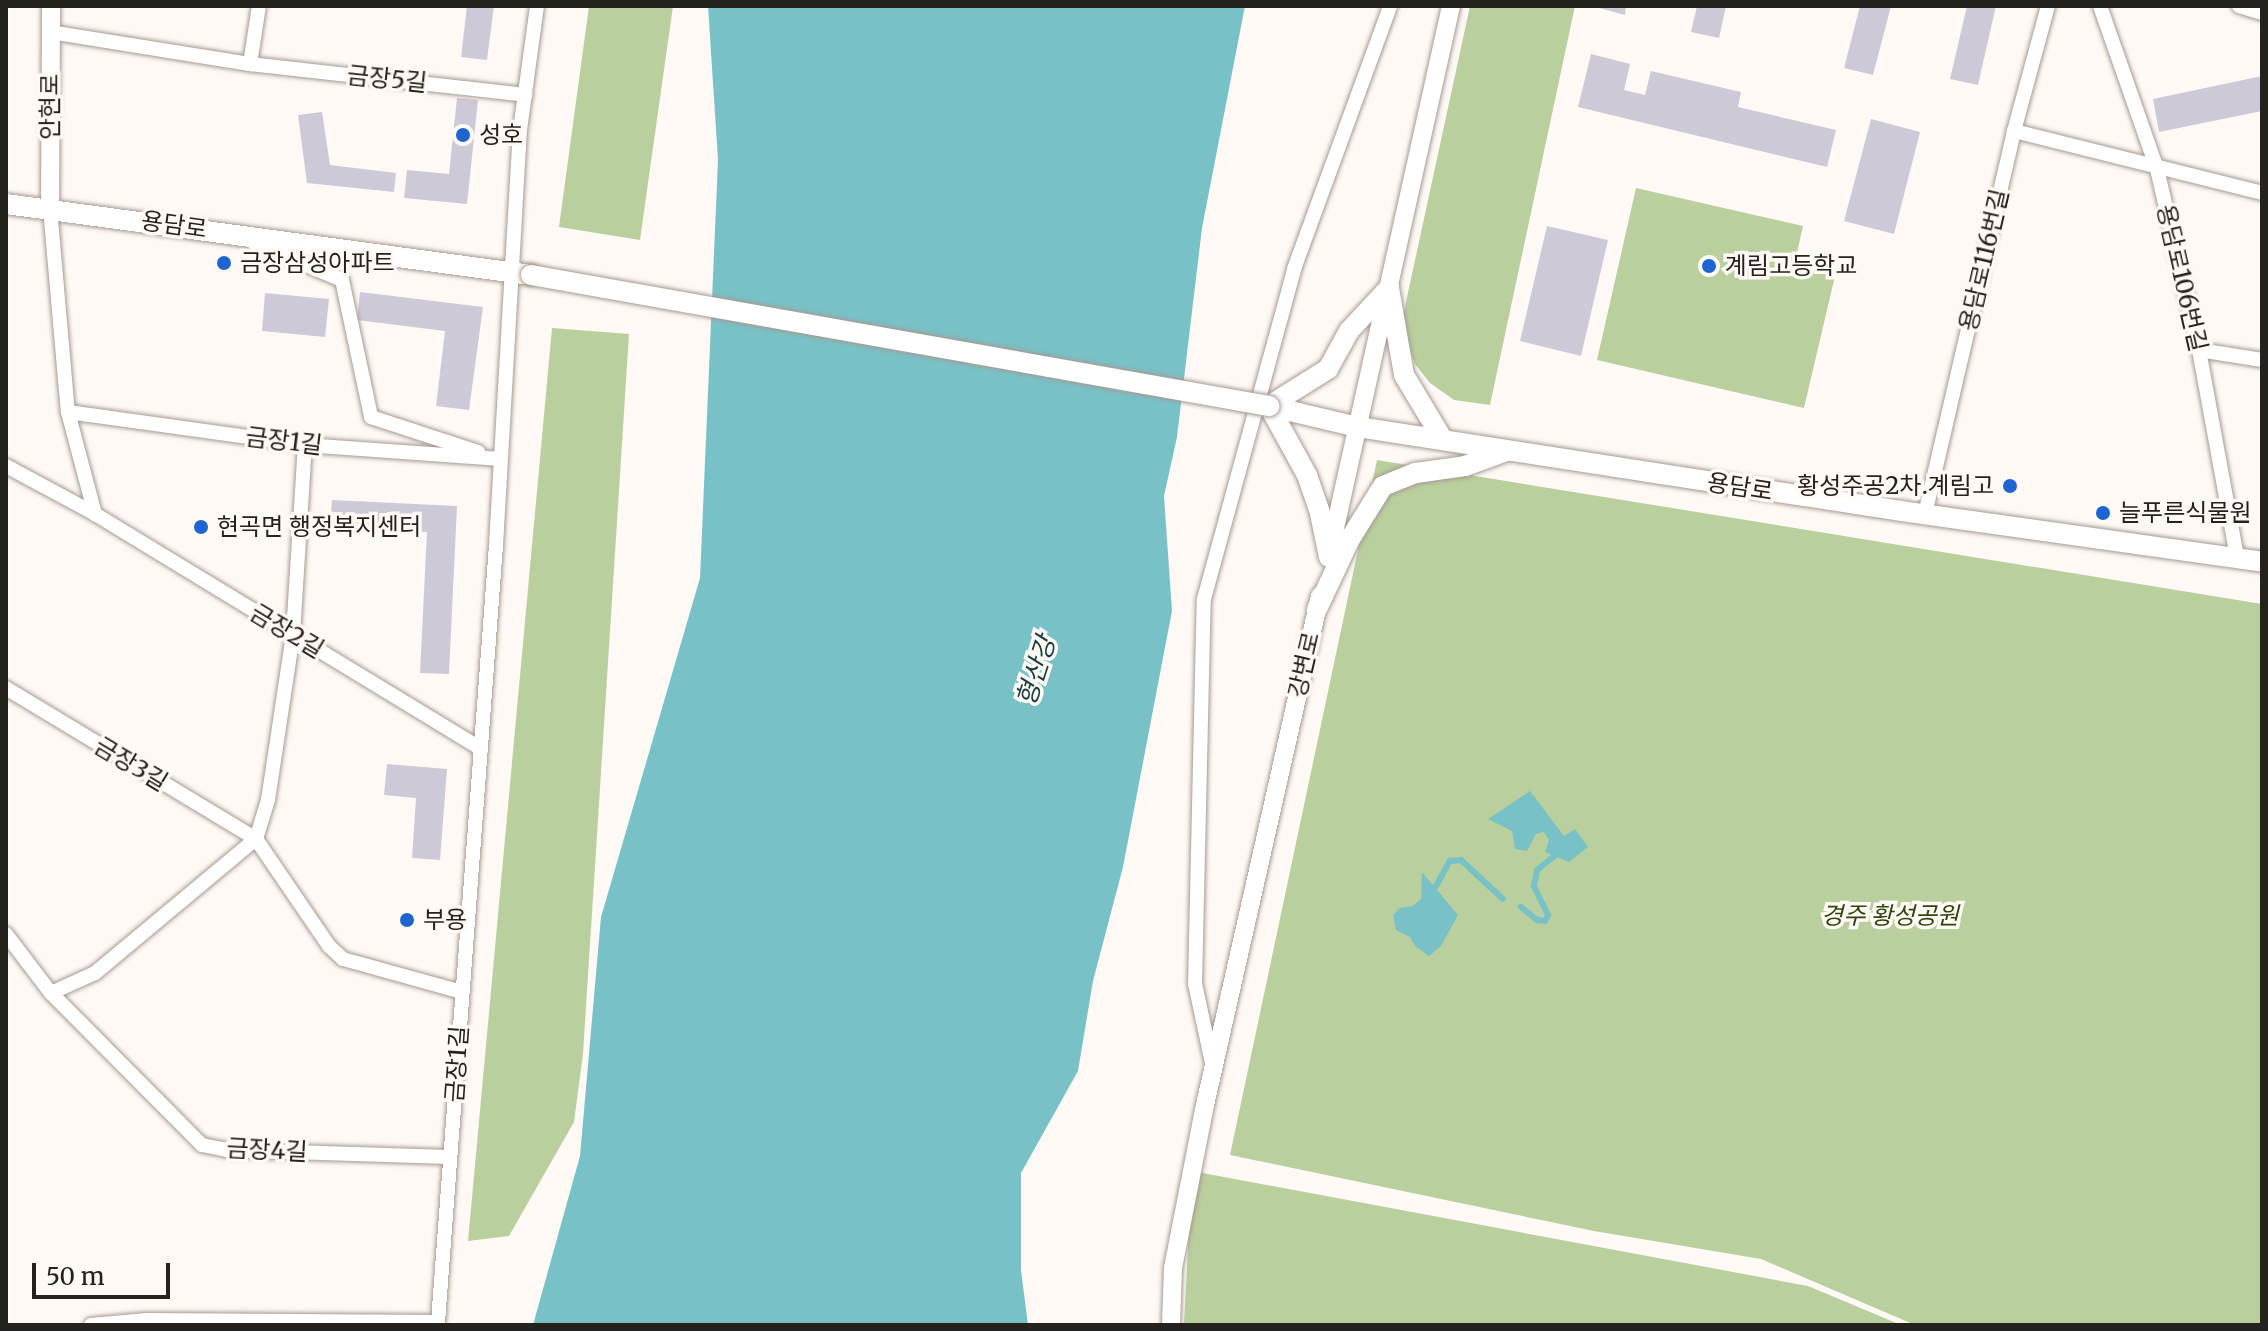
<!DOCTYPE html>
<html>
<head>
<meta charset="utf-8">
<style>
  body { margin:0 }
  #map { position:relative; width:2268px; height:1331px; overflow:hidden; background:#fef9f5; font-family:Merriweather,"Noto Sans KR",serif }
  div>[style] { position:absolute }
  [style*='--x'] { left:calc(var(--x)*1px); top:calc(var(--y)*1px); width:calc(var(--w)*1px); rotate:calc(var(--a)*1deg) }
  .green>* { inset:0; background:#b9cf9e }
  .water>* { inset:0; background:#78c1c7 }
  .stream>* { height:6px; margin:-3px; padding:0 3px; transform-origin:3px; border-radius:3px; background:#78c1c7 }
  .building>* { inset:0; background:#cec9d7 }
  .roads { filter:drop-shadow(0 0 2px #a69a91) drop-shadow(0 0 2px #a69a91) }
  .minor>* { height:14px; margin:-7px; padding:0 7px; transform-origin:7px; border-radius:7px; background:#fff }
  .tertiary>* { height:18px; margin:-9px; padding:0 9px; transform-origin:9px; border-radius:9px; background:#fff }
  .secondary>* { height:20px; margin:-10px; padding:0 10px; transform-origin:10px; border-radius:10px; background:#fff }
  .bridges { filter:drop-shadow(0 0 2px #a69a91) drop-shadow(0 0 2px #a69a91) }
  .secondary-bridge>* { height:20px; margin:-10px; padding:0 10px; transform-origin:10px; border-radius:10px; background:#fff }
  .dots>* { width:22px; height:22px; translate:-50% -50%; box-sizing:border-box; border:4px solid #fef9f5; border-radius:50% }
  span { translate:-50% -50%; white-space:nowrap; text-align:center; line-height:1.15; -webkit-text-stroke:7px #fef9f5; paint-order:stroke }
  .street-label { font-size:24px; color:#25211d }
  .poi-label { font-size:24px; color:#25211d }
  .left { translate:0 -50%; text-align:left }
  .right { translate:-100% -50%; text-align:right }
  .park-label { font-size:24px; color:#31450e; font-style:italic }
  .water-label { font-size:26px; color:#1a3d40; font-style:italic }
  .frame { position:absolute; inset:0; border:8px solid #25211d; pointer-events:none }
  .scale { position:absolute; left:32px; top:1263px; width:138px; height:36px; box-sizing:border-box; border:4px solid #25211d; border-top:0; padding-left:10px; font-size:24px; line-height:28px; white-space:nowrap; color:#25211d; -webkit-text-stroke:6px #fef9f5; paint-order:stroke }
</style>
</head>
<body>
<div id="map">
  <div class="green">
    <i style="clip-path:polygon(589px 6px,673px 6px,640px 240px,559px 227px)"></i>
    <i style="clip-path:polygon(1470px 6px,1575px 6px,1490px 405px,1454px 400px,1430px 383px,1415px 364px,1401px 325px)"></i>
    <i style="clip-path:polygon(1636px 188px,1803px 226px,1794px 266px,1835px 276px,1804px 408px,1597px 360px)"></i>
    <i style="clip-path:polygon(552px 328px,629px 334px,583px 1054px,574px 1122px,509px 1236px,468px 1241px)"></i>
    <i style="clip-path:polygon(1377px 460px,2262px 604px,2262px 1325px,1915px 1325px,1761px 1259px,1594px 1231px,1230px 1155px)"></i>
    <i style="clip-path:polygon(1192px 1171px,1808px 1286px,1901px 1325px,1184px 1325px)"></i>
  </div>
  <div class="water">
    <i style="clip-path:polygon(708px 6px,1245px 6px,1202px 228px,1177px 437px,1164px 496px,1172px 611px,1123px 867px,1093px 981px,1078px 1071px,1021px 1173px,1021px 1270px,1028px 1325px,533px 1325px,580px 1156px,601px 917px,700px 578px,718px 160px)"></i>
    <i style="clip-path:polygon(1530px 791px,1564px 836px,1575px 829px,1588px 847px,1569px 862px,1545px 852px,1549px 840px,1544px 832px,1536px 834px,1527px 851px,1515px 849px,1512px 831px,1488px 819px)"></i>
    <i style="clip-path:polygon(1422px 872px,1458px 915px,1441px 946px,1429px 956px,1415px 946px,1410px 937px,1396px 930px,1393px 915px,1400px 908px,1413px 906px,1421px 899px)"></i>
  </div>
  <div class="stream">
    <i style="--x:1436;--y:886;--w:29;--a:-61"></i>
    <i style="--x:1450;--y:861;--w:11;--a:-5"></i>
    <i style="--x:1461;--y:860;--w:57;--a:42.9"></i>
    <i style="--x:1521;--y:907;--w:21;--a:39"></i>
    <i style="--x:1537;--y:920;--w:8;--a:7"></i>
    <i style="--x:1545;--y:921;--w:7;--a:-63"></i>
    <i style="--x:1548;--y:915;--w:32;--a:-116"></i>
    <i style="--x:1534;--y:886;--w:16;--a:-79"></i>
    <i style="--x:1537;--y:870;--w:22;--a:-39"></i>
  </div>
  <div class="building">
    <i style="clip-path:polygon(467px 6px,494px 6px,487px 60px,461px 57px)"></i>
    <i style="clip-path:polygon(1592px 6px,1626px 6px,1625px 15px)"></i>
    <i style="clip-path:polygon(1697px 6px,1726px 6px,1719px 38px,1691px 32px)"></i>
    <i style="clip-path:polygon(1860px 6px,1891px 6px,1873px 75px,1844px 68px)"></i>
    <i style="clip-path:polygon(1967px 6px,1996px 6px,1978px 85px,1950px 79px)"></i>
    <i style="clip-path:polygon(1591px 54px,1630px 64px,1624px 90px,1645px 95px,1651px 71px,1741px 92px,1738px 107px,1836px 130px,1827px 167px,1578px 107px)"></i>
    <i style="clip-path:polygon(2262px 76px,2262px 111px,2159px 132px,2153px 99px)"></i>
    <i style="clip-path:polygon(457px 98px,478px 100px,467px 204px,404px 198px,407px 170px,449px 174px)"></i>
    <i style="clip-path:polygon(322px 112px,330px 165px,396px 173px,394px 192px,307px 183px,298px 115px)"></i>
    <i style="clip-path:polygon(1871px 119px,1920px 132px,1894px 234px,1844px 221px)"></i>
    <i style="clip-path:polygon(1547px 226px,1608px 240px,1581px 356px,1520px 341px)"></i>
    <i style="clip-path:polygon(360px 292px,483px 307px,469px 410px,436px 406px,445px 331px,357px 320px)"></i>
    <i style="clip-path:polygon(265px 293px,329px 299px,325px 337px,262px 331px)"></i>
    <i style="clip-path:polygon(332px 500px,457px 506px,449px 674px,420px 673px,427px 532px,330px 528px)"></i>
    <i style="clip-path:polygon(387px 764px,447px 769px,440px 860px,412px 858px,416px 798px,384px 795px)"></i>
  </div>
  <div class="roads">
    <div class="minor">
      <i style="--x:2100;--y:6;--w:173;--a:70.7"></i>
      <i style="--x:2157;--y:169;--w:186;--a:76.9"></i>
      <i style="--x:2199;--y:350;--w:211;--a:79.6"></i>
      <i style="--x:2239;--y:6;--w:24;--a:17"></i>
      <i style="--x:50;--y:32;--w:203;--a:9.1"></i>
      <i style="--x:250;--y:64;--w:277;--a:6.4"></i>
      <i style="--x:250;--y:64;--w:59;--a:-81.2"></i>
      <i style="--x:2014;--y:131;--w:256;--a:14"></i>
      <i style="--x:50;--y:208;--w:205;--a:85"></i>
      <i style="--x:68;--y:412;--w:106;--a:75.2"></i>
      <i style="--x:254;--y:243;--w:95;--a:22.8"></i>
      <i style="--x:342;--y:280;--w:140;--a:78"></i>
      <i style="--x:371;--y:417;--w:113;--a:18.1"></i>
      <i style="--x:2199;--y:350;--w:64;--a:9"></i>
      <i style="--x:68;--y:412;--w:239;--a:7.9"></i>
      <i style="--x:305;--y:445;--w:196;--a:4.1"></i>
      <i style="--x:6;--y:466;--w:101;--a:28.3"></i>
      <i style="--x:95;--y:514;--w:451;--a:31.3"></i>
      <i style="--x:1925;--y:514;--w:393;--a:-76.9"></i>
      <i style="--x:2014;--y:131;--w:130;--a:-74.8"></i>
      <i style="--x:6;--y:688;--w:292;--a:31.1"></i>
      <i style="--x:256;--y:839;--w:130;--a:55.7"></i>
      <i style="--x:329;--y:946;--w:19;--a:43"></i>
      <i style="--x:343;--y:959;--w:123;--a:15.5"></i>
      <i style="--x:6;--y:934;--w:74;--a:52.7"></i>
      <i style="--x:51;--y:993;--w:214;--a:45.2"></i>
      <i style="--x:202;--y:1145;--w:25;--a:11"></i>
      <i style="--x:227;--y:1150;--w:223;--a:1.8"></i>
      <i style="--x:51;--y:993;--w:48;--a:-24.4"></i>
      <i style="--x:95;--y:973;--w:209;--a:-39.8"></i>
      <i style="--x:256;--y:839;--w:41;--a:-72.9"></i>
      <i style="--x:268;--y:800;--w:168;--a:-81.4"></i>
      <i style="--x:293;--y:634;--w:189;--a:-86.4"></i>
      <i style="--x:1212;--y:1063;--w:81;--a:-102.1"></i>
      <i style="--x:1195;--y:984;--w:385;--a:-88.7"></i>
      <i style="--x:1204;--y:599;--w:342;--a:-74.7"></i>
      <i style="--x:1294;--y:269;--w:280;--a:-69.9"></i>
      <i style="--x:91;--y:1325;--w:56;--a:-5.1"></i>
      <i style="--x:147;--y:1320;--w:291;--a:0.4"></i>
      <i style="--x:438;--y:1322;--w:779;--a:-85.73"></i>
      <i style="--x:496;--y:545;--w:416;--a:-86.7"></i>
      <i style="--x:520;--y:130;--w:125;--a:-82.2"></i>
    </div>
    <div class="tertiary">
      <i style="--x:50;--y:208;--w:202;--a:-89.7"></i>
      <i style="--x:1329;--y:555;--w:562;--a:-77.47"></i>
      <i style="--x:1171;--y:1325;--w:57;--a:-88"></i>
      <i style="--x:1173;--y:1268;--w:166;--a:-78.9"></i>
      <i style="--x:1205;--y:1105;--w:522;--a:-77.27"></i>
    </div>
    <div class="secondary">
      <i style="--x:6;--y:204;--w:530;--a:7.7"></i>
      <i style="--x:1389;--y:288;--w:88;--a:80.2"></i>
      <i style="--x:1404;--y:375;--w:76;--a:59"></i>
      <i style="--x:1269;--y:406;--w:91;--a:13.3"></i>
      <i style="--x:1358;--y:427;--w:549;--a:8.79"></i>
      <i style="--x:1901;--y:511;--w:365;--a:8"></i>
      <i style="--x:1269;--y:406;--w:70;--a:-32.1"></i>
      <i style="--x:1328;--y:369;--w:43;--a:-61.1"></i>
      <i style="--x:1349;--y:331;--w:59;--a:-47.1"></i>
      <i style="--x:1269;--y:406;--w:79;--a:61.2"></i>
      <i style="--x:1307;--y:475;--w:36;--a:71"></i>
      <i style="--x:1319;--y:509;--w:49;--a:78.2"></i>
      <i style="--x:1317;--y:609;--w:77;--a:-64.8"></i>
      <i style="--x:1350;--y:539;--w:62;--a:-58.1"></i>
      <i style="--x:1383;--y:486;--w:35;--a:-22"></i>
      <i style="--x:1416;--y:473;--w:49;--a:-8.1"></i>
      <i style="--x:1465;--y:466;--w:41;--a:-19.7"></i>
    </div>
  </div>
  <div class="bridges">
    <div class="secondary-bridge">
      <i style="--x:531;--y:275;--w:750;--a:10.07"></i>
    </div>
  </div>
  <div class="dots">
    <i style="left:463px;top:135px;background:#1e65d1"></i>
    <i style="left:224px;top:263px;background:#1e65d1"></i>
    <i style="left:1709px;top:266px;background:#1e65d1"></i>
    <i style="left:2010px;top:486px;background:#1e65d1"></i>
    <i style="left:2103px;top:513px;background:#1e65d1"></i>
    <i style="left:201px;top:527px;background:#1e65d1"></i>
    <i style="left:407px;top:920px;background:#1e65d1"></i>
  </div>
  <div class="street-label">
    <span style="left:387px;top:79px;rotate:6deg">금장5길</span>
    <span style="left:50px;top:107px;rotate:-90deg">안현로</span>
    <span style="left:174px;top:225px;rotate:8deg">용담로</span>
    <span style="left:1984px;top:260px;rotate:-77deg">용담로116번길</span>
    <span style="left:2182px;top:278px;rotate:77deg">용담로106번길</span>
    <span style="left:284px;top:441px;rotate:7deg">금장1길</span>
    <span style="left:1740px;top:487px;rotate:9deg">용담로</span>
    <span style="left:287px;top:631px;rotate:31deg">금장2길</span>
    <span style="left:1304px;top:665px;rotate:-77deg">강변로</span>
    <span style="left:131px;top:764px;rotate:31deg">금장3길</span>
    <span style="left:457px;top:1064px;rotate:-86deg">금장1길</span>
    <span style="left:267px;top:1150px;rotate:3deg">금장4길</span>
  </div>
  <div class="poi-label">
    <span class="left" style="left:479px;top:135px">성호</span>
    <span class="left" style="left:240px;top:263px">금장삼성아파트</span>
    <span class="left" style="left:1725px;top:266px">계림고등학교</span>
    <span class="right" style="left:1994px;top:486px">황성주공2차.계림고</span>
    <span class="left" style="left:2119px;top:513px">늘푸른식물원</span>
    <span class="left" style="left:217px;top:527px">현곡면 행정복지센터</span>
    <span class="left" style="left:423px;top:920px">부용</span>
  </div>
  <div class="park-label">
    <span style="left:1890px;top:916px">경주 황성공원</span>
  </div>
  <div class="water-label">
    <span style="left:1036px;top:671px;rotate:-72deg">형산강</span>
  </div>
  <div class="frame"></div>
  <div class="scale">50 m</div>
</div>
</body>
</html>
